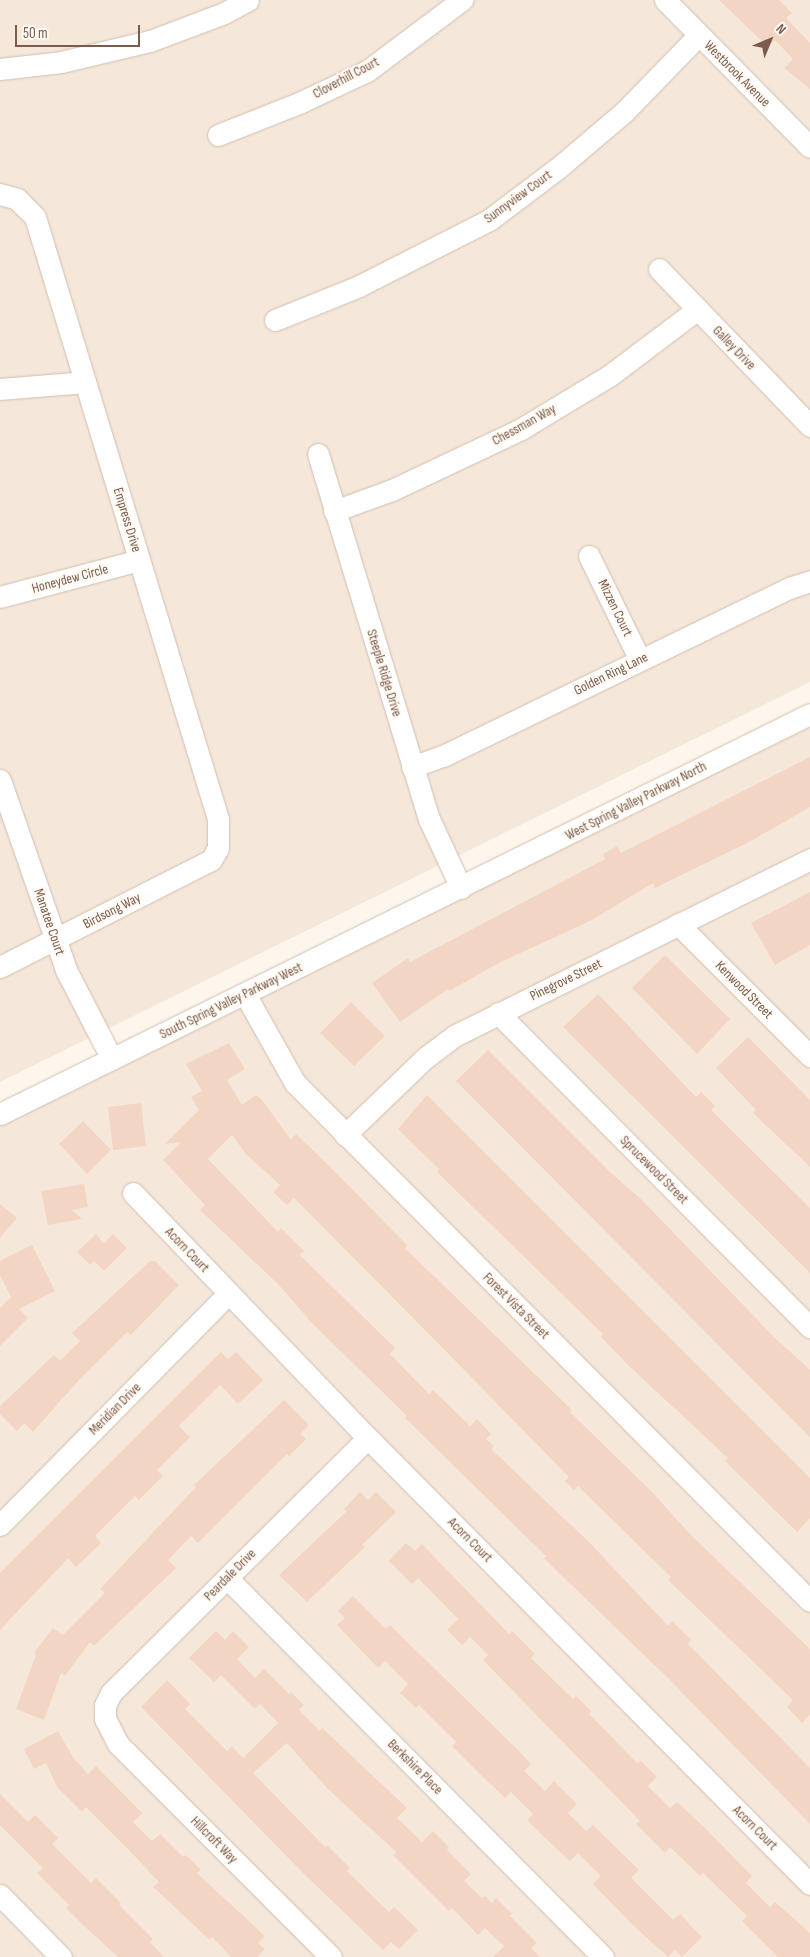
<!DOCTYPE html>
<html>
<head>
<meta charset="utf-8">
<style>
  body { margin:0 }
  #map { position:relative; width:810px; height:1957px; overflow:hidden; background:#fdf6ec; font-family:"Sofia Sans Condensed",sans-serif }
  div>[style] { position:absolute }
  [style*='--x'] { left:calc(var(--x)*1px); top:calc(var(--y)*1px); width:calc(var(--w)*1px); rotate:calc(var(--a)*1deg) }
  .residential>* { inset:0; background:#f5e8da }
  .building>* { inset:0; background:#f3d5c3 }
  .roads { filter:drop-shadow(0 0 1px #d1beb0) drop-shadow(0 0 1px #d1beb0) }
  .minor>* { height:21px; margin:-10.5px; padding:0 10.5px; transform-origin:10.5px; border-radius:10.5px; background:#fff }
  span { translate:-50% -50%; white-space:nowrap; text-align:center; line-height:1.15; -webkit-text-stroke:4.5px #fffaf3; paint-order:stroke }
  .street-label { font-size:14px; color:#7a5c4d }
  .north { position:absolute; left:745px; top:15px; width:50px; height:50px; -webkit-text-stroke:4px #fffaf3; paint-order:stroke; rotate:45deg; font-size:14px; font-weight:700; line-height:20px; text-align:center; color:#7a5c4d }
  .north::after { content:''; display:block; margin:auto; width:18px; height:22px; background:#7a5c4d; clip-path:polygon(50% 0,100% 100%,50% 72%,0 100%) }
  .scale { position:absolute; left:15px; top:25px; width:125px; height:22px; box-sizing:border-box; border:2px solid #7a5c4d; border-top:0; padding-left:6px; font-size:15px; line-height:18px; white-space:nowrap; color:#7a5c4d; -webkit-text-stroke:4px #fffaf3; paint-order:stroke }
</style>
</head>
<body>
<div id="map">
  <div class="residential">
    <i style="clip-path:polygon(0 0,810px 0,810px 682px,0 1082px)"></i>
    <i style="clip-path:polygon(810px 714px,810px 1957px,0 1957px,0 1114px)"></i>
  </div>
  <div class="building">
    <i style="clip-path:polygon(719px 0,779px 0,792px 13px,786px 18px,810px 43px,810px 89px,784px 68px,793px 59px,775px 40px,768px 47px)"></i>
    <i style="clip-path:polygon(810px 757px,810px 807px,751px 841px,655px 888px,653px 883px,590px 921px,499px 963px,449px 991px,448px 989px,400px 1022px,372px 983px,408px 958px,410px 962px,605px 859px,603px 854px,617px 846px,621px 853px)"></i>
    <i style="clip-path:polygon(810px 892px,810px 945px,775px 965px,751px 923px)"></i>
    <i style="clip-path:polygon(665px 955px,730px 1019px,697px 1054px,632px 988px)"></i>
    <i style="clip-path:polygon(598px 994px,696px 1097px,701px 1092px,715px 1106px,711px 1110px,810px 1208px,810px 1273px,563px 1027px)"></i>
    <i style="clip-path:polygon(351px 1002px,385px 1036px,354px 1066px,320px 1033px)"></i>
    <i style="clip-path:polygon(748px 1037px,810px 1100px,810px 1167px,753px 1113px,756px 1110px,716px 1068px)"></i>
    <i style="clip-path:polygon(229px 1043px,245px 1069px,227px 1080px,242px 1105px,256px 1095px,262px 1100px,291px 1140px,296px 1134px,327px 1164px,407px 1245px,405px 1248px,572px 1410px,570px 1412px,652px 1492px,690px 1534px,810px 1649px,810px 1715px,802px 1723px,787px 1707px,793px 1700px,668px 1580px,671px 1577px,578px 1486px,574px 1490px,565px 1481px,569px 1477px,427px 1332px,294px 1198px,287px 1205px,273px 1192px,280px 1185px,246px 1154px,232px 1135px,208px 1159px,278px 1232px,281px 1228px,304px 1251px,300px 1255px,395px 1348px,390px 1354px,429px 1394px,433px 1390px,470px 1426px,477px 1419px,491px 1434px,486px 1439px,494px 1446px,491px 1449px,591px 1544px,668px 1626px,672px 1621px,691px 1640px,688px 1644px,810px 1768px,810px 1824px,667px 1677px,560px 1574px,544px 1558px,546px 1556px,405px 1418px,407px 1416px,311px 1322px,280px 1286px,200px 1210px,205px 1205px,163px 1160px,181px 1142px,165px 1144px,199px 1110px,191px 1097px,202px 1091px,186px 1064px)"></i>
    <i style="clip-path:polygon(488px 1050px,611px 1173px,642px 1200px,774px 1337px,810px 1370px,810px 1437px,456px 1081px)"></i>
    <i style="clip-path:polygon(427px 1095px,810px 1478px,810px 1518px,797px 1532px,725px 1461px,728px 1458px,630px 1367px,601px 1337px,603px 1334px,437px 1172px,439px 1169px,398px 1129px)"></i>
    <i style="clip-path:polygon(141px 1103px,146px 1146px,113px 1150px,108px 1107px)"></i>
    <i style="clip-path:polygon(83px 1121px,111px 1150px,87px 1174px,59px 1144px)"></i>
    <i style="clip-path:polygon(84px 1184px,88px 1207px,72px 1210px,82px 1219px,48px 1225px,41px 1191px)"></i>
    <i style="clip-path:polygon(0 1204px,17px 1218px,0 1238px)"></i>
    <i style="clip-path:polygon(96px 1234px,104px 1243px,113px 1234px,127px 1248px,104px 1271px,94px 1261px,90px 1265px,77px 1252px)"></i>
    <i style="clip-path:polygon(32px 1245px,55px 1291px,19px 1309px,28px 1318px,0 1346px,0 1308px,11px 1297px,0 1275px,0 1261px)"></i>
    <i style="clip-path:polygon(150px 1261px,155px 1261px,179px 1285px,131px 1335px,127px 1332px,79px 1380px,33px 1432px,24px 1423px,17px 1431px,0 1414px,0 1406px,54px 1355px,60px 1361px,80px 1341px,72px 1333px)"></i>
    <i style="clip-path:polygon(221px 1352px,228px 1359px,236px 1352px,263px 1380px,238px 1404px,220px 1385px,179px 1426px,190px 1437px,157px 1470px,163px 1476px,139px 1500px,135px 1496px,95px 1536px,101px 1543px,76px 1567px,68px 1558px,0 1630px,0 1573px)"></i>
    <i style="clip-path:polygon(284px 1400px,309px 1425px,300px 1434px,306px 1439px,289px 1456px,287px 1454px,198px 1543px,191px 1536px,168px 1560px,176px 1568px,94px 1646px,90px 1642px,65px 1676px,61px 1673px,44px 1720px,16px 1709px,36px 1655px,34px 1653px,53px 1628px,63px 1635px,105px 1593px,100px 1589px,196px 1487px,194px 1485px)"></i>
    <i style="clip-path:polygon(360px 1492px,368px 1500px,376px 1492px,396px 1512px,362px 1545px,365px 1547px,307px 1602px,279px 1575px,347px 1511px,344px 1509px)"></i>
    <i style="clip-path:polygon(406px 1543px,415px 1551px,422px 1544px,509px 1634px,512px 1631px,535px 1654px,531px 1658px,573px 1699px,576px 1696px,591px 1711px,589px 1714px,638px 1764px,641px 1761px,657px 1777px,648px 1786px,670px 1808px,677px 1802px,704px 1827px,752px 1876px,746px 1883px,770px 1907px,775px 1902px,810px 1933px,810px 1957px,778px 1957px,742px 1921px,747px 1916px,703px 1873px,700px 1876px,670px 1847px,665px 1853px,636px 1824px,640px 1821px,483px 1660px,488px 1655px,470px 1637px,462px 1645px,447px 1630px,458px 1619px,418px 1578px,412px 1584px,389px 1561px)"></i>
    <i style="clip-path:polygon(353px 1596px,386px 1629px,390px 1625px,516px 1748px,531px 1764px,524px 1771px,545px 1791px,554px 1781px,577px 1804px,568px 1813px,586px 1831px,593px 1825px,639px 1870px,631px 1878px,673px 1920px,680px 1914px,702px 1937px,682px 1957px,675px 1950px,668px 1957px,634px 1926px,593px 1884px,601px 1876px,578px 1853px,570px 1861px,544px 1837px,527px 1820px,533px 1814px,511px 1792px,505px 1798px,485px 1779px,452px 1746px,456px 1742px,419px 1705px,416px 1708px,400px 1693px,408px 1684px,385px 1661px,378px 1668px,337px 1625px,345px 1618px,338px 1611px)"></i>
    <i style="clip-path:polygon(216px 1631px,225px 1640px,233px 1631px,249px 1647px,237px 1659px,255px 1678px,264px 1669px,289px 1694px,291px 1692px,304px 1705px,299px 1710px,320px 1731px,322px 1728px,407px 1808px,397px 1818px,422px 1842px,433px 1831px,449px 1847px,447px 1850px,471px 1874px,464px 1881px,482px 1898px,485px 1896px,492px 1903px,496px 1898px,512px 1914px,510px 1916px,537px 1943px,531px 1948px,540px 1957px,493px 1957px,504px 1946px,485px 1928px,478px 1935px,452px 1908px,449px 1911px,393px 1855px,396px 1852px,328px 1789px,287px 1743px,253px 1773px,325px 1847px,327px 1845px,350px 1868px,347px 1871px,389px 1912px,394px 1907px,418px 1930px,399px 1949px,391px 1942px,383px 1950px,301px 1871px,141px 1707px,167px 1680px,190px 1704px,185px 1709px,227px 1751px,232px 1746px,243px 1758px,278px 1723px,260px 1704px,255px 1709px,221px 1675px,214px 1682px,189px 1658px)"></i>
    <i style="clip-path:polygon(58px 1731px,74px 1759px,88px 1774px,96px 1766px,142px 1813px,133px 1822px,152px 1841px,160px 1834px,183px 1857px,186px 1855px,201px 1870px,197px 1873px,265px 1936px,258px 1943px,265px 1949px,258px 1957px,231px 1957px,212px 1937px,210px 1940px,153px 1887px,159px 1882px,127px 1848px,86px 1807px,82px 1812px,57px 1787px,46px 1763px,34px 1769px,24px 1749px)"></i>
    <i style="clip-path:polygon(0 1794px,28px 1822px,35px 1815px,58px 1838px,52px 1844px,91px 1883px,96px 1878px,121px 1903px,119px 1905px,153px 1939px,150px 1942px,164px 1957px,118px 1957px,83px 1925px,66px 1908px,69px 1905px,37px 1873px,43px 1868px,0 1825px)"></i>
  </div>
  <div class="roads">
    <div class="minor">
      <i style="--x:665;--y:0;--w:206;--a:45.4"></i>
      <i style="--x:0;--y:69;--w:61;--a:-6.5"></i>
      <i style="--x:61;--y:62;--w:91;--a:-13.3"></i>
      <i style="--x:150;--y:41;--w:79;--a:-20.7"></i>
      <i style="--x:224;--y:13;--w:27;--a:-28"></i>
      <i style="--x:218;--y:135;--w:87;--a:-21.6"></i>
      <i style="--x:299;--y:103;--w:75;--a:-25.2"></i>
      <i style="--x:367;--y:71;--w:119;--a:-36.8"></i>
      <i style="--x:0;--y:194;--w:18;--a:16"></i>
      <i style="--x:17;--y:199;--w:25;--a:45"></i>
      <i style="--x:35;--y:217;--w:629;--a:73.09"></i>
      <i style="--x:218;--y:819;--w:29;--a:90"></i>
      <i style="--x:218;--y:848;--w:14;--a:120"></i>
      <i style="--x:211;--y:860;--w:237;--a:153.1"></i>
      <i style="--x:659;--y:269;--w:218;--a:46.1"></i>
      <i style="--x:275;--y:320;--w:91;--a:-22"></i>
      <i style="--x:359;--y:286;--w:146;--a:-26.9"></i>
      <i style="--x:489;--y:220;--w:86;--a:-37"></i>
      <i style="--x:558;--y:168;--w:87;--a:-40.3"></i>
      <i style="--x:624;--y:112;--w:107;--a:-45.8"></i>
      <i style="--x:0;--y:389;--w:85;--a:-4.7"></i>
      <i style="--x:318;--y:454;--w:382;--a:73.1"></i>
      <i style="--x:429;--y:819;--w:76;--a:65.1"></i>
      <i style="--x:334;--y:511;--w:62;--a:-19.9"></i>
      <i style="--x:392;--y:490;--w:143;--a:-25.3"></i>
      <i style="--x:521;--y:429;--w:103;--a:-31.1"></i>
      <i style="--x:609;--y:376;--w:111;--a:-37"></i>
      <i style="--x:589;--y:556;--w:116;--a:63.9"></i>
      <i style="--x:0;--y:597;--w:144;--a:-14.9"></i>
      <i style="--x:412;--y:767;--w:33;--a:-20"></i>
      <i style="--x:443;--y:756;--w:385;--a:-25.9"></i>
      <i style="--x:789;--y:588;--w:22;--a:-18"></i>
      <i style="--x:0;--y:780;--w:201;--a:70.8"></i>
      <i style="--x:66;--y:970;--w:100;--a:62.7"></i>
      <i style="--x:678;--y:924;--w:187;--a:45"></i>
      <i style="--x:245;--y:994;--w:102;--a:60.7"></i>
      <i style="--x:295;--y:1083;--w:730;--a:45.17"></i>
      <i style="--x:498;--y:1013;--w:443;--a:45.2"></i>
      <i style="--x:0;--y:1114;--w:903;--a:-26.28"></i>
      <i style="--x:345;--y:1135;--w:111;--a:-43.9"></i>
      <i style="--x:425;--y:1058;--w:36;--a:-37"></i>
      <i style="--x:454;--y:1036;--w:398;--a:-26.4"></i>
      <i style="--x:133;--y:1193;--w:339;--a:46.2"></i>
      <i style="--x:368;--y:1438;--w:628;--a:45.26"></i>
      <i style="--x:0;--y:1525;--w:326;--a:-45.4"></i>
      <i style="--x:227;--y:1578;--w:534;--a:45.23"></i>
      <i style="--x:0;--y:1895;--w:87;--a:45.5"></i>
      <i style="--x:331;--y:1957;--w:301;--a:-135"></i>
      <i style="--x:118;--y:1744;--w:28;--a:-117"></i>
      <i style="--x:105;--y:1719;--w:14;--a:-90"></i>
      <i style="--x:105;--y:1705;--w:13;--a:-63"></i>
      <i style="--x:111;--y:1693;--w:362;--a:-44.8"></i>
    </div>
  </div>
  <div class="street-label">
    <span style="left:737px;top:74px;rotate:45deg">Westbrook Avenue</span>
    <span style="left:346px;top:78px;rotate:-28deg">Cloverhill Court</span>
    <span style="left:518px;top:197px;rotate:-36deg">Sunnyview Court</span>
    <span style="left:734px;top:348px;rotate:46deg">Galley Drive</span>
    <span style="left:524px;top:425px;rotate:-29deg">Chessman Way</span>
    <span style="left:127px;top:520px;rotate:73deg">Empress Drive</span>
    <span style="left:70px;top:579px;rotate:-15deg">Honeydew Circle</span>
    <span style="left:615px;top:608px;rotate:64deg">Mizzen Court</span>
    <span style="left:384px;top:673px;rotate:73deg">Steeple Ridge Drive</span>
    <span style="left:611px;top:674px;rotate:-26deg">Golden Ring Lane</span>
    <span style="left:636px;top:801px;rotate:-27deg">West Spring Valley Parkway North</span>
    <span style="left:112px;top:911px;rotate:-27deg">Birdsong Way</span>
    <span style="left:49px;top:922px;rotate:71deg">Manatee Court</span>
    <span style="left:566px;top:980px;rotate:-26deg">Pinegrove Street</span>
    <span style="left:744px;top:990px;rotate:45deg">Kenwood Street</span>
    <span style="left:231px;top:1001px;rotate:-26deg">South Spring Valley Parkway West</span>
    <span style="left:654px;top:1170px;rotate:45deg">Sprucewood Street</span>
    <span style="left:187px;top:1250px;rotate:46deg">Acorn Court</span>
    <span style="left:516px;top:1306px;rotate:45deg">Forest Vista Street</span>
    <span style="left:115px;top:1409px;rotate:-45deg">Meridian Drive</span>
    <span style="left:470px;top:1540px;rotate:45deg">Acorn Court</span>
    <span style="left:230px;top:1575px;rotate:-45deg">Peardale Drive</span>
    <span style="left:415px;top:1767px;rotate:45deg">Berkshire Place</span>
    <span style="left:755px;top:1828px;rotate:45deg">Acorn Court</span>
    <span style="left:214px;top:1840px;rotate:45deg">Hillcroft Way</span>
  </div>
  <div class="north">N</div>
  <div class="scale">50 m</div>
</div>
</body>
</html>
